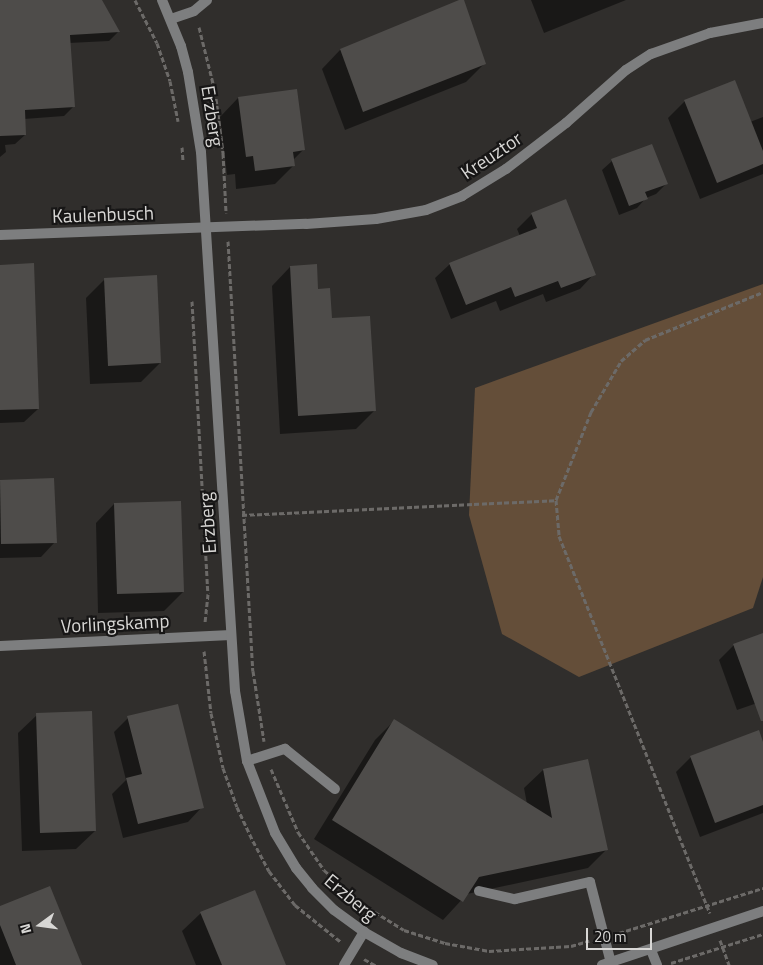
<!DOCTYPE html>
<html>
<head>
<meta charset="utf-8">
<style>
  body { margin:0 }
  #map { position:relative; width:763px; height:965px; overflow:hidden; background:#302e2c; font-family:"Titillium Web",sans-serif }
  div>[style] { position:absolute }
  [style*='--x'] { left:calc(var(--x)*1px); top:calc(var(--y)*1px); width:calc(var(--w)*1px); rotate:calc(var(--a)*1deg) }
  .green>* { inset:0; background:#644e39 }
  .shadow>* { inset:0; background:#0007 }
  .building>* { inset:0; background:#4e4c4a }
  .path>* { height:3px; margin-top:-1.5px; transform-origin:0; background:repeating-linear-gradient(90deg,#6c6a68 0 5px,transparent 0 7.5px) }
  .service>* { height:10px; margin:-5px; padding:0 5px; transform-origin:5px; border-radius:5px; background:#7d7e7f }
  .minor>* { height:10px; margin:-5px; padding:0 5px; transform-origin:5px; border-radius:5px; background:#7d7e7f }
  .tertiary>* { height:10px; margin:-5px; padding:0 5px; transform-origin:5px; border-radius:5px; background:#7d7e7f }
  span { translate:-50% -50%; white-space:nowrap; text-align:center; line-height:1.15; -webkit-text-stroke:4.5px #171616; paint-order:stroke }
  .street-label { font-size:19px; color:#d8d7d5 }
  .north { position:absolute; left:15px; top:900px; width:50px; height:50px; -webkit-text-stroke:4px #171616; paint-order:stroke; rotate:256deg; font-size:14px; font-weight:700; line-height:20px; text-align:center; color:#d8d7d5 }
  .north::after { content:''; display:block; margin:auto; width:18px; height:22px; background:#d8d7d5; clip-path:polygon(50% 0,100% 100%,50% 72%,0 100%) }
  .scale { position:absolute; left:586px; top:928px; width:66px; height:22px; box-sizing:border-box; border:2px solid #d8d7d5; border-top:0; padding-left:6px; font-size:15px; line-height:18px; white-space:nowrap; color:#d8d7d5; -webkit-text-stroke:4px #171616; paint-order:stroke }
</style>
</head>
<body>
<div id="map">
  <div class="green">
    <i style="clip-path:polygon(763px 284px,763px 577px,753px 608px,579px 677px,502px 634px,469px 515px,475px 388px)"></i>
  </div>
  <div class="shadow">
    <i style="clip-path:polygon(0 0,101px 0,118px 32px,109px 41px,69px 43px,73px 107px,64px 116px,24px 119px,25px 135px,15px 144px,5px 145px,6px 152px,0 157px)"></i>
    <i style="clip-path:polygon(463px 0,484px 64px,466px 82px,345px 130px,322px 69px,340px 50px)"></i>
    <i style="clip-path:polygon(531px 0,626px 0,544px 33px)"></i>
    <i style="clip-path:polygon(238px 98px,304px 149px,293px 160px,294px 165px,275px 184px,236px 189px,235px 174px,227px 175px,220px 117px)"></i>
    <i style="clip-path:polygon(685px 101px,750px 122px,763px 117px,763px 174px,700px 199px,668px 118px)"></i>
    <i style="clip-path:polygon(612px 161px,666px 184px,656px 194px,646px 198px,637px 208px,619px 215px,602px 170px)"></i>
    <i style="clip-path:polygon(532px 214px,594px 274px,580px 289px,546px 302px,543px 294px,500px 311px,496px 301px,451px 319px,435px 278px,450px 264px,520px 236px,517px 229px)"></i>
    <i style="clip-path:polygon(0 266px,38px 409px,24px 422px,0 423px)"></i>
    <i style="clip-path:polygon(290px 267px,331px 319px,375px 410px,356px 429px,280px 434px,272px 286px)"></i>
    <i style="clip-path:polygon(105px 279px,160px 363px,141px 382px,90px 384px,86px 298px)"></i>
    <i style="clip-path:polygon(53px 479px,55px 542px,41px 557px,0 558px,0 481px)"></i>
    <i style="clip-path:polygon(114px 504px,183px 592px,164px 611px,98px 613px,96px 523px)"></i>
    <i style="clip-path:polygon(763px 635px,763px 701px,737px 710px,719px 660px,734px 645px)"></i>
    <i style="clip-path:polygon(37px 715px,95px 831px,76px 849px,22px 851px,18px 733px)"></i>
    <i style="clip-path:polygon(128px 718px,202px 807px,188px 822px,123px 838px,112px 794px,126px 780px,114px 732px)"></i>
    <i style="clip-path:polygon(394px 721px,527px 804px,524px 788px,543px 770px,607px 849px,588px 868px,467px 894px,443px 920px,314px 839px,375px 740px)"></i>
    <i style="clip-path:polygon(763px 745px,763px 813px,700px 837px,676px 772px,691px 757px)"></i>
    <i style="clip-path:polygon(0 907px,80px 965px,0 965px)"></i>
    <i style="clip-path:polygon(201px 913px,282px 965px,196px 965px,182px 931px)"></i>
  </div>
  <div class="building">
    <i style="clip-path:polygon(0 0,102px 0,120px 32px,70px 35px,75px 107px,25px 110px,26px 135px,0 136px)"></i>
    <i style="clip-path:polygon(459px 0,464px 0,486px 64px,363px 112px,340px 49px)"></i>
    <i style="clip-path:polygon(735px 80px,763px 151px,763px 164px,717px 183px,684px 100px)"></i>
    <i style="clip-path:polygon(297px 89px,305px 150px,293px 152px,295px 166px,255px 171px,253px 156px,246px 157px,238px 97px)"></i>
    <i style="clip-path:polygon(652px 144px,668px 184px,645px 192px,648px 199px,629px 206px,611px 159px)"></i>
    <i style="clip-path:polygon(566px 199px,596px 275px,561px 288px,558px 281px,515px 297px,511px 287px,466px 305px,449px 263px,537px 228px,531px 213px)"></i>
    <i style="clip-path:polygon(34px 263px,39px 409px,0 410px,0 265px)"></i>
    <i style="clip-path:polygon(317px 264px,318px 289px,330px 288px,332px 318px,370px 316px,376px 411px,298px 416px,290px 266px)"></i>
    <i style="clip-path:polygon(157px 275px,161px 363px,108px 366px,104px 278px)"></i>
    <i style="clip-path:polygon(54px 478px,57px 543px,1px 544px,0 480px)"></i>
    <i style="clip-path:polygon(181px 501px,184px 592px,117px 594px,114px 503px)"></i>
    <i style="clip-path:polygon(763px 633px,763px 721px,761px 721px,733px 644px)"></i>
    <i style="clip-path:polygon(178px 704px,204px 808px,138px 824px,126px 778px,142px 774px,127px 716px)"></i>
    <i style="clip-path:polygon(92px 711px,96px 831px,40px 833px,36px 713px)"></i>
    <i style="clip-path:polygon(394px 719px,552px 818px,543px 769px,588px 759px,608px 850px,479px 877px,463px 902px,332px 820px)"></i>
    <i style="clip-path:polygon(759px 730px,763px 742px,763px 805px,715px 823px,690px 756px)"></i>
    <i style="clip-path:polygon(50px 886px,82px 965px,16px 965px,0 925px,0 906px)"></i>
    <i style="clip-path:polygon(255px 890px,286px 965px,222px 965px,200px 912px)"></i>
  </div>
  <div class="path">
    <i style="--x:135;--y:0;--w:48;--a:62.9"></i>
    <i style="--x:157;--y:43;--w:40;--a:71.1"></i>
    <i style="--x:170;--y:81;--w:41;--a:78.7"></i>
    <i style="--x:199;--y:27;--w:66;--a:76"></i>
    <i style="--x:215;--y:91;--w:63;--a:82.6"></i>
    <i style="--x:223;--y:153;--w:60;--a:87.1"></i>
    <i style="--x:182;--y:147;--w:13;--a:86"></i>
    <i style="--x:228;--y:241;--w:431;--a:86.7"></i>
    <i style="--x:253;--y:671;--w:71;--a:81.1"></i>
    <i style="--x:192;--y:301;--w:293;--a:86.9"></i>
    <i style="--x:208;--y:594;--w:28;--a:96"></i>
    <i style="--x:556;--y:500;--w:95;--a:-68.3"></i>
    <i style="--x:591;--y:412;--w:59;--a:-59.5"></i>
    <i style="--x:621;--y:361;--w:32;--a:-41"></i>
    <i style="--x:645;--y:340;--w:127;--a:-22.1"></i>
    <i style="--x:242;--y:515;--w:314;--a:-2.7"></i>
    <i style="--x:556;--y:500;--w:36;--a:85"></i>
    <i style="--x:559;--y:536;--w:406;--a:68.2"></i>
    <i style="--x:204;--y:651;--w:62;--a:83.6"></i>
    <i style="--x:211;--y:713;--w:56;--a:77.7"></i>
    <i style="--x:223;--y:768;--w:41;--a:70.3"></i>
    <i style="--x:237;--y:807;--w:38;--a:65"></i>
    <i style="--x:253;--y:841;--w:34;--a:62"></i>
    <i style="--x:269;--y:871;--w:43;--a:52.6"></i>
    <i style="--x:295;--y:905;--w:59;--a:38.8"></i>
    <i style="--x:271;--y:769;--w:69;--a:66.8"></i>
    <i style="--x:298;--y:832;--w:46;--a:55.6"></i>
    <i style="--x:324;--y:870;--w:51;--a:41.8"></i>
    <i style="--x:362;--y:904;--w:49;--a:31.8"></i>
    <i style="--x:404;--y:930;--w:43;--a:17.6"></i>
    <i style="--x:445;--y:943;--w:45;--a:10.3"></i>
    <i style="--x:489;--y:951;--w:82;--a:-3.5"></i>
    <i style="--x:571;--y:946;--w:19;--a:-16"></i>
    <i style="--x:619;--y:933;--w:151;--a:-17.4"></i>
    <i style="--x:720;--y:940;--w:27;--a:70"></i>
    <i style="--x:364;--y:959;--w:13;--a:29"></i>
    <i style="--x:671;--y:963;--w:96;--a:-17.5"></i>
  </div>
  <div class="service">
    <i style="--x:171;--y:19;--w:24;--a:-19"></i>
    <i style="--x:194;--y:11;--w:17;--a:-40"></i>
    <i style="--x:247;--y:761;--w:40;--a:-18"></i>
    <i style="--x:285;--y:749;--w:64;--a:38.7"></i>
    <i style="--x:479;--y:891;--w:37;--a:13"></i>
    <i style="--x:515;--y:899;--w:77;--a:-12.8"></i>
    <i style="--x:590;--y:882;--w:84;--a:75.5"></i>
    <i style="--x:651;--y:950;--w:16;--a:68"></i>
  </div>
  <div class="minor">
    <i style="--x:0;--y:235;--w:306;--a:-2.1"></i>
    <i style="--x:306;--y:224;--w:70;--a:-4.1"></i>
    <i style="--x:376;--y:219;--w:51;--a:-10.2"></i>
    <i style="--x:426;--y:210;--w:39;--a:-21"></i>
    <i style="--x:462;--y:196;--w:52;--a:-31.5"></i>
    <i style="--x:506;--y:169;--w:76;--a:-37.5"></i>
    <i style="--x:566;--y:123;--w:80;--a:-41.5"></i>
    <i style="--x:626;--y:70;--w:30;--a:-33"></i>
    <i style="--x:651;--y:54;--w:63;--a:-19.6"></i>
    <i style="--x:710;--y:33;--w:54;--a:-10.7"></i>
    <i style="--x:0;--y:646;--w:231;--a:-2.7"></i>
    <i style="--x:344;--y:965;--w:39;--a:-59"></i>
  </div>
  <div class="tertiary">
    <i style="--x:162;--y:0;--w:50;--a:67.6"></i>
    <i style="--x:181;--y:46;--w:27;--a:75"></i>
    <i style="--x:188;--y:72;--w:81;--a:80.8"></i>
    <i style="--x:201;--y:152;--w:540;--a:86.39"></i>
    <i style="--x:235;--y:691;--w:71;--a:80.3"></i>
    <i style="--x:247;--y:761;--w:77;--a:68.7"></i>
    <i style="--x:275;--y:833;--w:41;--a:59"></i>
    <i style="--x:296;--y:868;--w:26;--a:51"></i>
    <i style="--x:312;--y:888;--w:31;--a:45"></i>
    <i style="--x:334;--y:910;--w:37;--a:36"></i>
    <i style="--x:364;--y:932;--w:43;--a:29.6"></i>
    <i style="--x:401;--y:953;--w:34;--a:21"></i>
    <i style="--x:602;--y:965;--w:170;--a:-18.5"></i>
  </div>
  <div class="street-label">
    <span style="left:213px;top:116px;rotate:81deg">Erzberg</span>
    <span style="left:491px;top:155px;rotate:-34deg">Kreuztor</span>
    <span style="left:103px;top:214px;rotate:-2deg">Kaulenbusch</span>
    <span style="left:207px;top:523px;rotate:-94deg">Erzberg</span>
    <span style="left:115px;top:623px;rotate:-3deg">Vorlingskamp</span>
    <span style="left:351px;top:897px;rotate:40deg">Erzberg</span>
  </div>
  <div class="north">N</div>
  <div class="scale">20 m</div>
</div>
</body>
</html>
